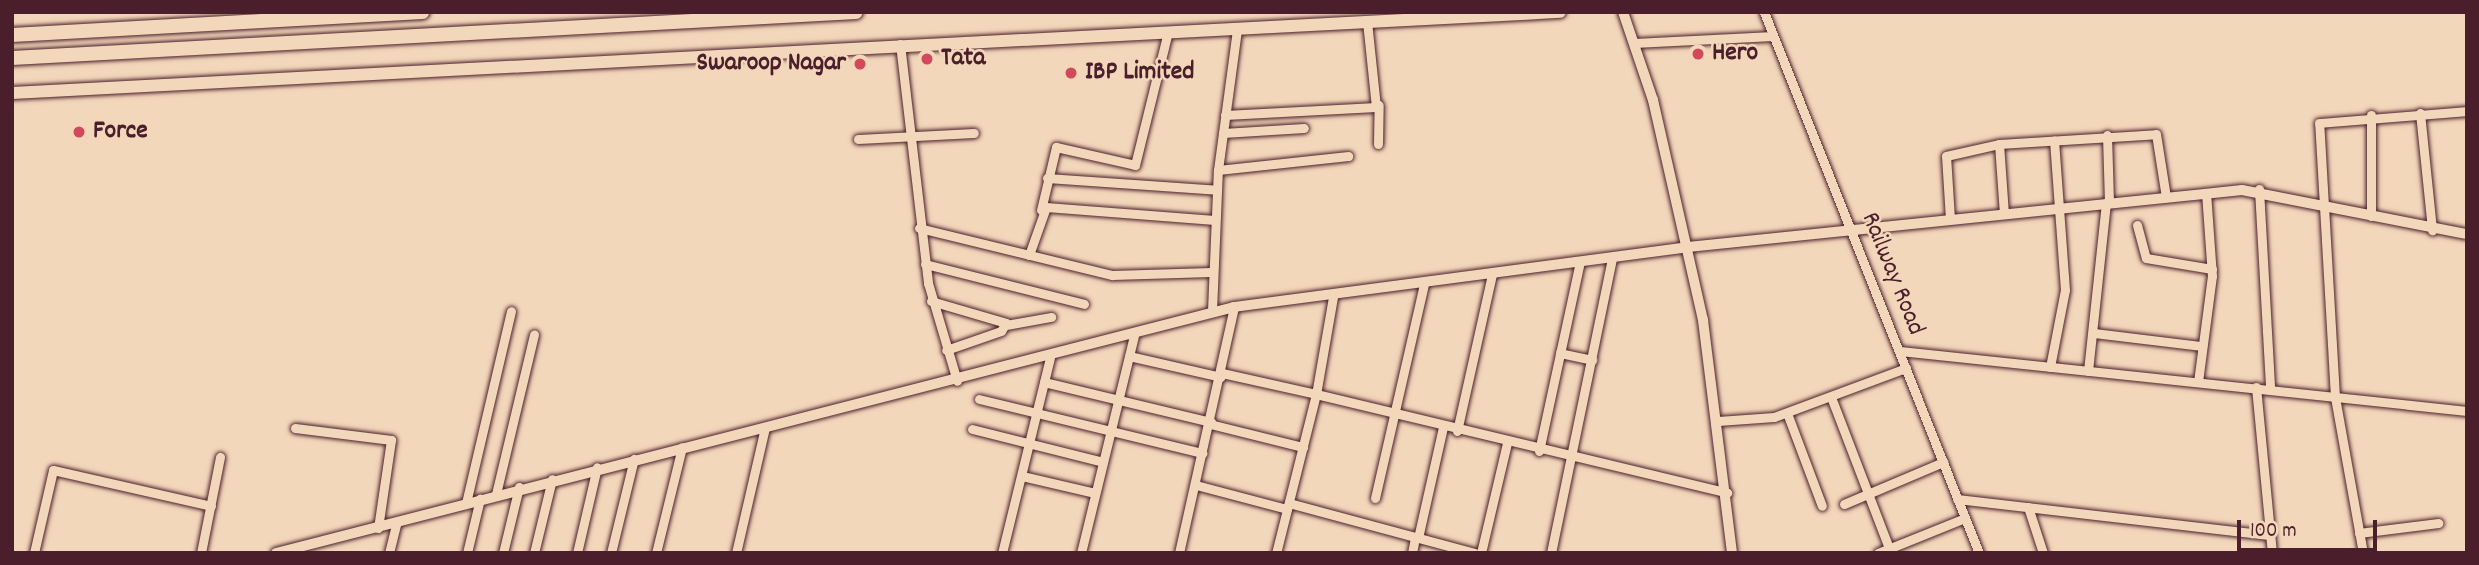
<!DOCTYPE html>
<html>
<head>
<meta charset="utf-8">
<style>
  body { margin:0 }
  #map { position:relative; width:2479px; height:565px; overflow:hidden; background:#f3d7ba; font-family:Dekko,sans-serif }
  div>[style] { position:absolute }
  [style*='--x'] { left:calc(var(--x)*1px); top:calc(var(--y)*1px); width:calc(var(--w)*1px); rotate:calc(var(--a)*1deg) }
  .roads { filter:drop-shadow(0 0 2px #4a1f2b) drop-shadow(0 0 2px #4a1f2b) }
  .minor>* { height:9px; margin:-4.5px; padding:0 4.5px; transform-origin:4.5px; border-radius:4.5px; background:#f3d7ba }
  .tertiary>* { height:10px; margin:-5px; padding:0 5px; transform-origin:5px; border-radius:5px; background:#f3d7ba }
  .secondary>* { height:12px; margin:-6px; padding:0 6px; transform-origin:6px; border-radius:6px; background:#f3d7ba }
  .trunk>* { height:14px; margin:-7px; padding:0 7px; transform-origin:7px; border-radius:7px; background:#f3d7ba }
  .dots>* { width:19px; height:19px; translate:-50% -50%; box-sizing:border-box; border:4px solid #f3d7ba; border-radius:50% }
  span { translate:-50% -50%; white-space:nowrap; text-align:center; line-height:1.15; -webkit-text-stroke:5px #f3d7ba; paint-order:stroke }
  .poi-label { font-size:26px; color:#4a1f2b; font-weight:700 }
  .left { translate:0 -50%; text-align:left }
  .right { translate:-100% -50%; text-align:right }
  .street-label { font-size:26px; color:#4a1f2b }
  .frame { position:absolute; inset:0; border:14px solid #4a1f2b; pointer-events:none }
  .scale { position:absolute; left:2237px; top:520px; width:140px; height:32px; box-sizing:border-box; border:4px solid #4a1f2b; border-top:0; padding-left:9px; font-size:21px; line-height:24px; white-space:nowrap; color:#4a1f2b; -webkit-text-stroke:5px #f3d7ba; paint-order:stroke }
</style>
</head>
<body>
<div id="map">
  <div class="roads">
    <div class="minor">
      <i style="--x:1764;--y:12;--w:582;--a:68.33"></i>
      <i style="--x:1634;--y:43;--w:139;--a:-2.9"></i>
      <i style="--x:900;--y:44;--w:241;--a:83.3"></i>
      <i style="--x:928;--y:283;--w:102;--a:73.5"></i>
      <i style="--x:2420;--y:113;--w:118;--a:84.1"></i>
      <i style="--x:1225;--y:115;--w:151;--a:-3"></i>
      <i style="--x:1376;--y:107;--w:85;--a:-96"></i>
      <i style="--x:2371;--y:115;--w:101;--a:90"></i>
      <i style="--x:1223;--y:133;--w:81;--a:-3.5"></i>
      <i style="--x:2107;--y:135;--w:68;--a:88.3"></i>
      <i style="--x:858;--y:139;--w:116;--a:-3"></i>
      <i style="--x:1378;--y:144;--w:39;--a:-89"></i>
      <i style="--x:1999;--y:144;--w:69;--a:85.9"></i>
      <i style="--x:1218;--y:170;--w:131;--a:-6.1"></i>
      <i style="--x:1047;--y:178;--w:170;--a:4"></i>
      <i style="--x:2259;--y:189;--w:199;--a:86.8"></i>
      <i style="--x:1041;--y:210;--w:65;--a:-76.6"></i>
      <i style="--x:1056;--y:147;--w:81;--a:12.8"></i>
      <i style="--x:1135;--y:165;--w:137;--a:-76.1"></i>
      <i style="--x:1950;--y:219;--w:63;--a:-93.6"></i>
      <i style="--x:1946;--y:156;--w:54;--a:-12.8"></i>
      <i style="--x:1999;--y:144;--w:157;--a:-3.6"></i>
      <i style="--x:2156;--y:134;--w:64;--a:81"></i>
      <i style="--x:2137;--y:225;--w:34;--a:75"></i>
      <i style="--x:2146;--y:258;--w:67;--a:9.5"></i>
      <i style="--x:919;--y:228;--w:199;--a:13.7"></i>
      <i style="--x:1112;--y:275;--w:99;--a:-1.7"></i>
      <i style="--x:1029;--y:255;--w:51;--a:-70.5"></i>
      <i style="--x:1046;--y:207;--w:169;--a:4.4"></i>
      <i style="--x:925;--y:264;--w:164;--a:14.1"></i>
      <i style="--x:1333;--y:297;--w:98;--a:99.9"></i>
      <i style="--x:1316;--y:394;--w:423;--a:13.5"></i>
      <i style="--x:931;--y:301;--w:78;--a:16.3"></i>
      <i style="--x:1006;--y:323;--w:9;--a:122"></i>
      <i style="--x:1001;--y:331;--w:58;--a:160.9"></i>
      <i style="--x:1212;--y:311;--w:141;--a:-87.6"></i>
      <i style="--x:1218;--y:170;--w:142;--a:-82.3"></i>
      <i style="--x:1006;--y:325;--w:46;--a:-10.1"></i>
      <i style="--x:2094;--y:333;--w:109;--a:6.9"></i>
      <i style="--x:1900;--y:351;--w:570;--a:6.04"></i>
      <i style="--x:1560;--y:353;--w:33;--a:12"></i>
      <i style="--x:1129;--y:356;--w:94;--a:12.9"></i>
      <i style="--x:2050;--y:367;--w:78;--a:-79"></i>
      <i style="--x:2065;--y:290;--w:150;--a:-94.2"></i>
      <i style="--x:2088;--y:371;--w:169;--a:-83.9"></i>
      <i style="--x:1222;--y:373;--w:96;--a:12.6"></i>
      <i style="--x:1316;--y:394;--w:164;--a:104.1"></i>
      <i style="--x:1044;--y:382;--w:172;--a:13.5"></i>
      <i style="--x:2198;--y:382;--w:107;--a:-82.5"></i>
      <i style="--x:2212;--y:276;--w:83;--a:-94.1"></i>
      <i style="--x:2256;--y:387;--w:167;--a:84.5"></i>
      <i style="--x:1831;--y:397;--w:167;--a:69"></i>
      <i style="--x:979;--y:399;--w:230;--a:13.6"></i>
      <i style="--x:1787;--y:413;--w:99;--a:69.4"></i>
      <i style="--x:1718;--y:421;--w:56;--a:-4.1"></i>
      <i style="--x:1774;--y:417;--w:141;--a:-20.4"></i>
      <i style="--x:1210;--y:424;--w:96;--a:13.9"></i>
      <i style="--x:295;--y:428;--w:97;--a:7.1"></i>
      <i style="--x:391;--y:440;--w:89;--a:98.4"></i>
      <i style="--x:972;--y:429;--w:135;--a:14.1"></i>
      <i style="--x:1457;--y:431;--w:160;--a:-77.4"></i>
      <i style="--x:1539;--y:451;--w:193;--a:-77.8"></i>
      <i style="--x:1022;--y:476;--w:75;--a:13.1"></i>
      <i style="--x:1196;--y:485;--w:94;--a:14.8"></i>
      <i style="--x:496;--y:494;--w:164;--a:-76.6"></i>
      <i style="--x:1375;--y:498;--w:220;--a:-77.1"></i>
      <i style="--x:1957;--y:499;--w:314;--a:6.6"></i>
      <i style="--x:466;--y:503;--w:197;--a:-76.8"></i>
      <i style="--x:1289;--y:503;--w:192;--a:15.1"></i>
      <i style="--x:1844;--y:504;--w:108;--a:-23"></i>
      <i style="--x:2028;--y:507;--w:48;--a:71.9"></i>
      <i style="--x:2359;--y:533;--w:80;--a:-7.2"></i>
      <i style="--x:1418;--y:538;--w:114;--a:-77.3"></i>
      <i style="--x:34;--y:553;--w:85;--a:-77.1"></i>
      <i style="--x:53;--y:470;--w:162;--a:12.8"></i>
      <i style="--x:201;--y:553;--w:98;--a:-78.8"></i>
      <i style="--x:389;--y:553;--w:32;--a:-76"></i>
      <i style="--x:467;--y:553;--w:56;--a:-76.5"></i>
      <i style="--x:503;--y:553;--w:68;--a:-76.4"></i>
      <i style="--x:534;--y:553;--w:76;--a:-76.3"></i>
      <i style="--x:577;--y:553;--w:88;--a:-76.9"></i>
      <i style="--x:611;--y:553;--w:97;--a:-76.3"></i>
      <i style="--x:656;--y:553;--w:109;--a:-76.2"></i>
      <i style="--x:736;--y:553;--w:129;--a:-77"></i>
      <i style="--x:1002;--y:553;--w:201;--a:-76.2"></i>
      <i style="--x:1081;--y:553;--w:224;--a:-76.3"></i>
      <i style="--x:1179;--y:553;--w:252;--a:-77.4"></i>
      <i style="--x:1412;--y:553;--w:15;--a:-79"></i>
      <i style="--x:1481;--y:553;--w:113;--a:-76.7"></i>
      <i style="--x:1551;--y:553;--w:301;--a:-78.3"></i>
      <i style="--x:1878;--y:553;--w:94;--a:-21.9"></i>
      <i style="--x:2363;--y:553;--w:158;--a:-100.2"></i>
      <i style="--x:2335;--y:397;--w:274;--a:-93.3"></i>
      <i style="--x:2319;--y:123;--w:148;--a:-4.6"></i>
    </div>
    <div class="tertiary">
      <i style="--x:1623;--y:12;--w:93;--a:71.2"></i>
      <i style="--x:1653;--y:100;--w:226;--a:77.2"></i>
      <i style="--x:1703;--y:320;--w:235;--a:82.9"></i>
      <i style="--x:276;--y:553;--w:989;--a:-14.4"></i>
      <i style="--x:1234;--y:307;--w:458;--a:-7.5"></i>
      <i style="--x:1688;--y:247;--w:557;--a:-5.87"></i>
      <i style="--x:2242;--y:190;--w:229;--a:11.1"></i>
    </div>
    <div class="secondary">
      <i style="--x:12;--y:93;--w:1550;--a:-3"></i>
    </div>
    <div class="trunk">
      <i style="--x:12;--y:35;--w:411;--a:-3.2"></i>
      <i style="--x:12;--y:58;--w:845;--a:-3.12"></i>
    </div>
  </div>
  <div class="dots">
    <i style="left:1698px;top:54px;background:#d1495b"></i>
    <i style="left:927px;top:59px;background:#d1495b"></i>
    <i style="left:860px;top:64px;background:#d1495b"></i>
    <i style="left:1071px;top:73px;background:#d1495b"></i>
    <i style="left:79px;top:132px;background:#d1495b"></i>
  </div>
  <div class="poi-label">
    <span class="left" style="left:1712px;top:54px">Hero</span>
    <span class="left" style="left:941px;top:59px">Tata</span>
    <span class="right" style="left:846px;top:64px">Swaroop Nagar</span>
    <span class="left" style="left:1085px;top:73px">IBP Limited</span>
    <span class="left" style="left:93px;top:132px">Force</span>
  </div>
  <div class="street-label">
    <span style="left:1892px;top:274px;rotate:68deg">Railway Road</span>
  </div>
  <div class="frame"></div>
  <div class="scale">100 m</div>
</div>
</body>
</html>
